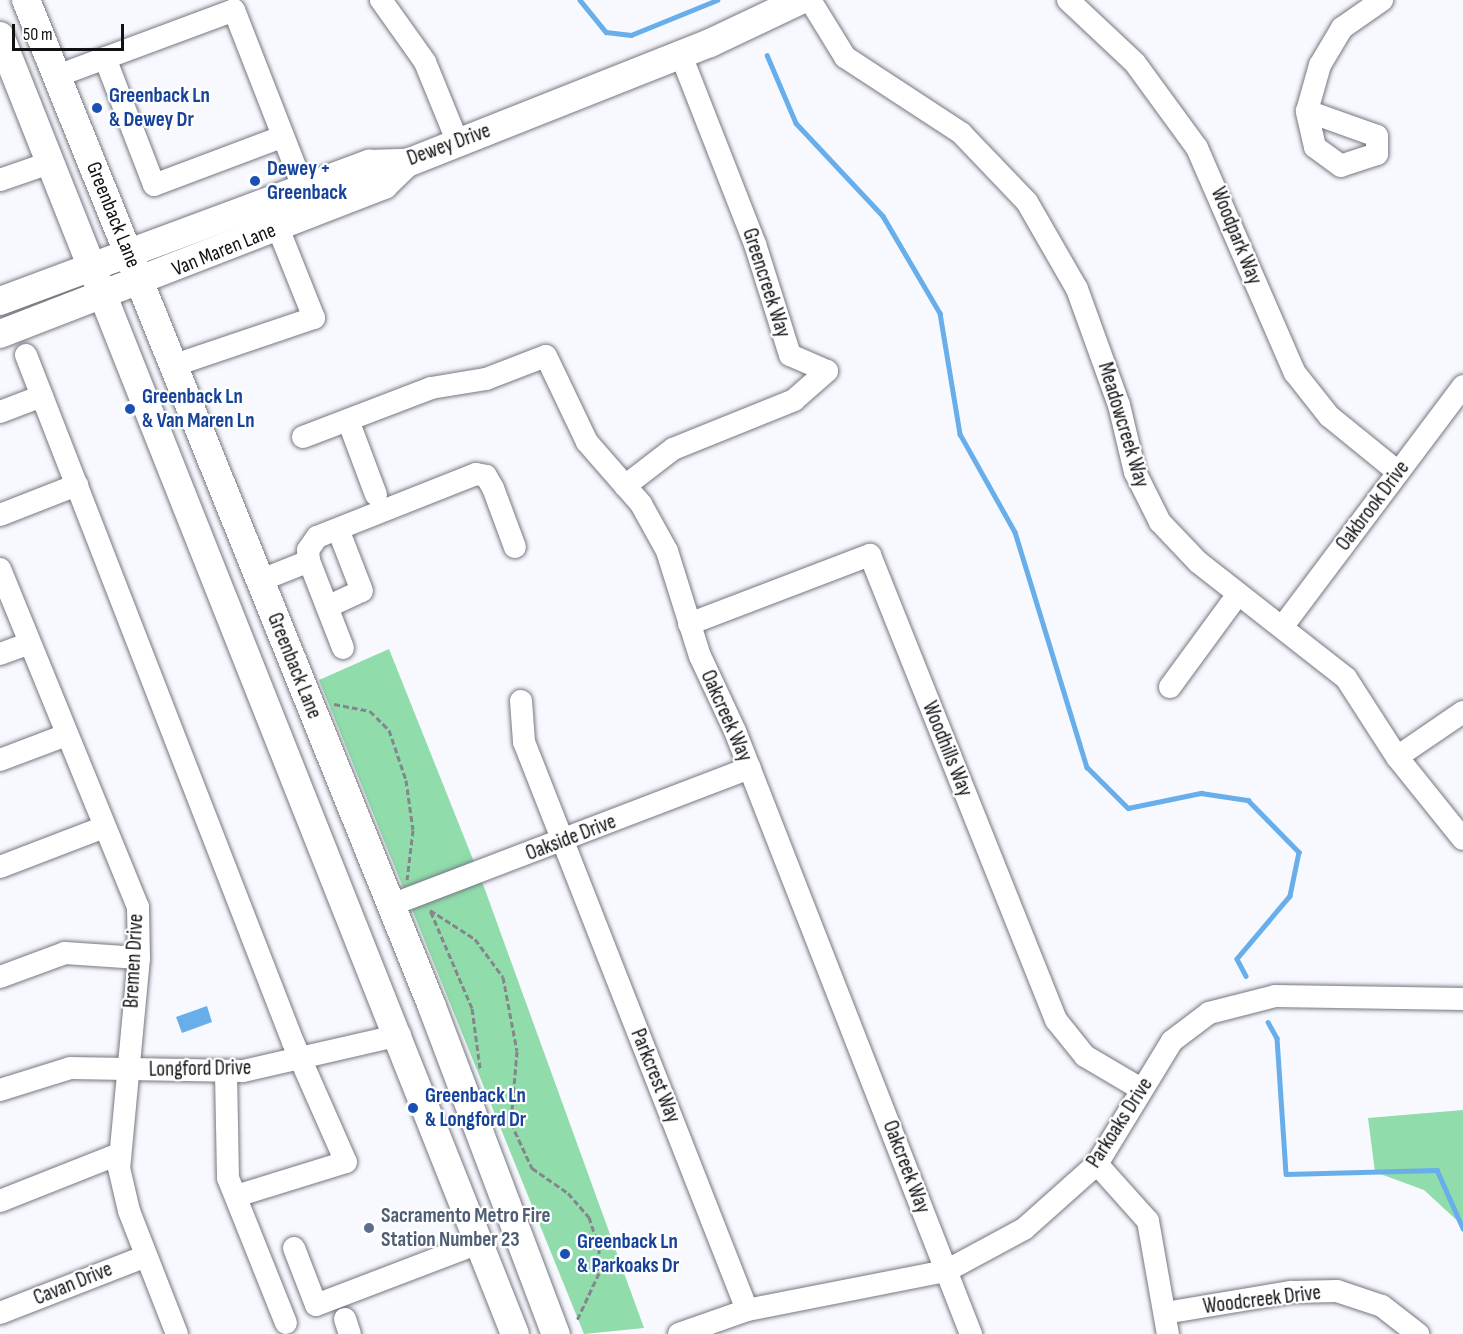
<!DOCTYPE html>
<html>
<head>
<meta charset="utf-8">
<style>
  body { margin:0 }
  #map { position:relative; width:1463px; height:1334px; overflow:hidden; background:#f8f9fe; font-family:"Sofia Sans Condensed",sans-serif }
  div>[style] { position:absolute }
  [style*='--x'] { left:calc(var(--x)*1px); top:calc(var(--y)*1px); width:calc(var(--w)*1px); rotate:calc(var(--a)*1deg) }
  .green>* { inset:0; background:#90dcab }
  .water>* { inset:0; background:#67aeea }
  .stream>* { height:4.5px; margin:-2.25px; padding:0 2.25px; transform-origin:2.25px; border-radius:2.25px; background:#67aeea }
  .path>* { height:3px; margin-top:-1.5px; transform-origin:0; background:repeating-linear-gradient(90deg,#85868b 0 6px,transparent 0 9px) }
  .roads { filter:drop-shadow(0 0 2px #757781) drop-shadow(0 0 2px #757781) }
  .minor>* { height:22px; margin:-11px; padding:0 11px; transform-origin:11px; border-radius:11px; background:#fff }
  .major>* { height:28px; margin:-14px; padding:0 14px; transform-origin:14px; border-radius:14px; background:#fff }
  .dots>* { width:16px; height:16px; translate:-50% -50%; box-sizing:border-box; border:3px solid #fff; border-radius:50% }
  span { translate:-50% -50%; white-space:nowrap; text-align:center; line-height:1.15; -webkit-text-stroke:4.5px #fff; paint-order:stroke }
  .transit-label { font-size:21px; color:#164399; font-weight:700 }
  .left { translate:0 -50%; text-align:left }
  .street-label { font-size:21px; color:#101115 }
  .service-label { font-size:21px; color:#4e5e75; font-weight:700 }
  .scale { position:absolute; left:12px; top:24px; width:112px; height:27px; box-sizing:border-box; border:3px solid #101115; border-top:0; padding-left:8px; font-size:18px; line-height:21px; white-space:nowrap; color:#101115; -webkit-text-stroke:4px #fff; paint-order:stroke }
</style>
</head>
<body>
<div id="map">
  <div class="green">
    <i style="clip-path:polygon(389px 649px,484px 887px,644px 1328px,584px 1334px,319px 680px)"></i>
    <i style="clip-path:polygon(1463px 1110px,1463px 1226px,1424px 1190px,1375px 1172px,1368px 1118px)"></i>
  </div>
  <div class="water">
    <i style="clip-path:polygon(207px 1006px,212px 1022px,182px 1033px,176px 1017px)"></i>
  </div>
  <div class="stream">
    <i style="--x:580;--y:0;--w:41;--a:50.9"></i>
    <i style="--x:606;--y:32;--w:25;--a:7"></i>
    <i style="--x:631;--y:35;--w:93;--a:-22.1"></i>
    <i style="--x:767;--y:55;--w:74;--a:66.9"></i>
    <i style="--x:796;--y:123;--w:127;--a:46.9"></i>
    <i style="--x:883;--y:216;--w:113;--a:59.6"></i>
    <i style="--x:940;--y:313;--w:123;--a:80.6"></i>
    <i style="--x:960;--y:434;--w:112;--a:60.7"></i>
    <i style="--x:1015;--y:532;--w:246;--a:73"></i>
    <i style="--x:1087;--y:767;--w:58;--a:45"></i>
    <i style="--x:1128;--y:808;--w:75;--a:-11.6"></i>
    <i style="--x:1201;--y:793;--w:48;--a:8.5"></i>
    <i style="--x:1248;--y:800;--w:73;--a:45.6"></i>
    <i style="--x:1299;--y:852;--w:45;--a:101.6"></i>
    <i style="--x:1290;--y:896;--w:82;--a:130.1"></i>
    <i style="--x:1237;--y:959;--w:19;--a:62"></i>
    <i style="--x:1268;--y:1022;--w:18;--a:61"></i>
    <i style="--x:1277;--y:1038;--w:136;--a:86.2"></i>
    <i style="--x:1286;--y:1174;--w:151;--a:-1.5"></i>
    <i style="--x:1437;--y:1170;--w:64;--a:65.9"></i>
  </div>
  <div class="path">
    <i style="--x:334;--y:704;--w:37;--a:11"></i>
    <i style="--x:370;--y:711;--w:27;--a:45"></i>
    <i style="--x:389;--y:730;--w:53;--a:71.2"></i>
    <i style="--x:406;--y:780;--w:50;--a:82"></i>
    <i style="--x:413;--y:830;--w:50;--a:96.8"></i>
    <i style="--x:480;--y:1068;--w:61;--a:-97.6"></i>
    <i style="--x:472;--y:1008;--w:107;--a:-113.2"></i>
    <i style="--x:430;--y:910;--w:54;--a:32.8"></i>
    <i style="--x:475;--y:939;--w:47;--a:53.6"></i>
    <i style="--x:503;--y:977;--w:75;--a:79.3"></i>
    <i style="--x:517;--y:1051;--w:72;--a:94.8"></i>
    <i style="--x:511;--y:1123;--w:50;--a:65"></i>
    <i style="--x:532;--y:1168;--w:44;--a:34.8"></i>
    <i style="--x:568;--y:1193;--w:32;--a:49"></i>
    <i style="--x:589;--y:1217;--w:32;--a:72"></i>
    <i style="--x:599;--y:1247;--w:26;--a:90"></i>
    <i style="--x:599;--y:1273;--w:54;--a:115.1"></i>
  </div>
  <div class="roads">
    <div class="minor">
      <i style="--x:381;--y:0;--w:76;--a:54.6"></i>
      <i style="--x:425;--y:62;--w:87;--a:67.8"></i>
      <i style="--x:810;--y:0;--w:67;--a:58.4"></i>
      <i style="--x:845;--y:57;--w:139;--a:33.2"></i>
      <i style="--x:961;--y:133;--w:95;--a:46.3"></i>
      <i style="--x:1027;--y:202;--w:100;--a:60.1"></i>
      <i style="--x:1077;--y:289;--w:123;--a:70.1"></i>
      <i style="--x:1119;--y:405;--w:69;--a:76.6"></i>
      <i style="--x:1135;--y:472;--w:56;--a:63.4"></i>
      <i style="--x:1160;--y:522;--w:55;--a:46.5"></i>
      <i style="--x:1198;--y:562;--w:188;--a:38.1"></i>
      <i style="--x:1346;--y:678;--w:94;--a:57.2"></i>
      <i style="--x:1397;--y:757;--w:105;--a:51.2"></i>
      <i style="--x:1068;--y:0;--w:92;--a:43.2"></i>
      <i style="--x:1135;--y:63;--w:105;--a:53.9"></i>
      <i style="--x:1197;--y:148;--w:245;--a:66.5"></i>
      <i style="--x:1295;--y:373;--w:55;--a:51.7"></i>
      <i style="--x:1329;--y:416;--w:89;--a:39.1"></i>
      <i style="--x:105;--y:58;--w:136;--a:68.9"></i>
      <i style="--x:154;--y:185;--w:137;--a:-20.6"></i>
      <i style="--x:57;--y:76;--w:189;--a:-20.4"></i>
      <i style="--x:234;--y:10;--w:193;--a:68.7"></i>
      <i style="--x:1307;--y:111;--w:74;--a:19.7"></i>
      <i style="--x:1377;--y:136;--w:18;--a:90"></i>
      <i style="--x:1377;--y:154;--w:38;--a:162"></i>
      <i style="--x:1341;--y:166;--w:32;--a:-144"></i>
      <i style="--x:1315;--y:147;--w:37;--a:-103"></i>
      <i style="--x:1307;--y:111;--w:48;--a:-74.2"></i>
      <i style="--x:1320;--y:65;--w:43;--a:-59.3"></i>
      <i style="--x:1342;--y:28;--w:49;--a:-35"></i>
      <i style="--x:0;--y:180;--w:52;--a:-19.1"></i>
      <i style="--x:26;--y:355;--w:737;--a:68.76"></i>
      <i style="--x:293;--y:1042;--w:131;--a:66.2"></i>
      <i style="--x:346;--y:1162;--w:115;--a:162.8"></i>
      <i style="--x:172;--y:366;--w:150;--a:-18.7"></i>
      <i style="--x:314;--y:318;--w:97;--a:-111.8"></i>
      <i style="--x:0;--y:412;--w:45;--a:-20.9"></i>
      <i style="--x:348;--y:420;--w:80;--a:69.5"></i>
      <i style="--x:303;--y:437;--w:137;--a:-20.9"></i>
      <i style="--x:431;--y:388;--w:56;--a:-9.3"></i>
      <i style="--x:486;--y:379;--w:64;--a:-21"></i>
      <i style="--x:546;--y:356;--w:95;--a:64.5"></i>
      <i style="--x:587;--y:442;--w:82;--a:48.9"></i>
      <i style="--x:641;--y:504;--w:54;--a:61"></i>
      <i style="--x:667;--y:551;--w:110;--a:72.6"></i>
      <i style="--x:700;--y:656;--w:83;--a:65"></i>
      <i style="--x:735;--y:731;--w:648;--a:68.63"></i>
      <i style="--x:625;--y:486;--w:61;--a:-37.6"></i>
      <i style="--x:673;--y:449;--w:131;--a:-22"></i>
      <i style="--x:794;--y:400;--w:44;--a:-41.3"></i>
      <i style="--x:827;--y:371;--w:40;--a:-156.6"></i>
      <i style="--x:790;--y:355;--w:116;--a:-107.5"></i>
      <i style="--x:755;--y:244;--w:203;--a:-111.4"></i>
      <i style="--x:0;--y:515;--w:83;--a:-21.3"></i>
      <i style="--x:0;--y:569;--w:365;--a:67.8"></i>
      <i style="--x:138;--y:907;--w:51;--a:88.9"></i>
      <i style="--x:139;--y:958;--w:211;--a:95.4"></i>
      <i style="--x:119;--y:1168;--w:44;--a:76.9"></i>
      <i style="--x:129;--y:1211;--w:132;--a:68.7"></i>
      <i style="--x:259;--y:581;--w:54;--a:-21.8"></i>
      <i style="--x:327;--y:607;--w:38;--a:-25"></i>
      <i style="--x:362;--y:591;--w:66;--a:-111.2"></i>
      <i style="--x:689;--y:624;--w:194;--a:-20.9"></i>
      <i style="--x:870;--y:555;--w:501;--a:68.2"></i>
      <i style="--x:1056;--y:1020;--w:46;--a:51.1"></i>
      <i style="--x:1085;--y:1056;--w:65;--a:30.5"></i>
      <i style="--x:1283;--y:626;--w:300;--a:-53.1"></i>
      <i style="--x:343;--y:648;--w:93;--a:-111.3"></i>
      <i style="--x:309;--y:561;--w:11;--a:-95"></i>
      <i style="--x:308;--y:550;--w:16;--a:-55"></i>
      <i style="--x:317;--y:537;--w:171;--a:-21.6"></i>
      <i style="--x:476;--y:474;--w:10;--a:11"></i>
      <i style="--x:486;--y:476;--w:14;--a:60"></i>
      <i style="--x:493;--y:488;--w:63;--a:69.6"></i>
      <i style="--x:0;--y:654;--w:30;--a:-20"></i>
      <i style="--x:1170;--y:687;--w:115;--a:-53.8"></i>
      <i style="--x:521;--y:701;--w:41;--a:85.8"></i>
      <i style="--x:524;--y:742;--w:610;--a:68.56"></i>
      <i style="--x:1397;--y:757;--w:80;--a:-34.3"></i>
      <i style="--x:0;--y:760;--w:71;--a:-20.7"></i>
      <i style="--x:0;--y:867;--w:111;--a:-21"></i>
      <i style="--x:391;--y:905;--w:384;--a:-20.9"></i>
      <i style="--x:0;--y:977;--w:69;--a:-20.3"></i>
      <i style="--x:65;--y:953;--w:74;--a:3.9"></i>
      <i style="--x:226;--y:1073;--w:105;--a:88.9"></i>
      <i style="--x:228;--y:1178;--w:156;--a:68.2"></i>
      <i style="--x:0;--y:1090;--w:73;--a:-17.4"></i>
      <i style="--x:70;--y:1068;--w:173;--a:1"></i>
      <i style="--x:243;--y:1071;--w:161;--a:-12.9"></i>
      <i style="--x:1097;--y:1164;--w:76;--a:48.2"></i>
      <i style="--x:1148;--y:1221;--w:115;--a:80"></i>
      <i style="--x:0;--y:1201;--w:128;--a:-21.6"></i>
      <i style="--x:294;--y:1248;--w:61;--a:68.9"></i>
      <i style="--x:316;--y:1305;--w:177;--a:-20.9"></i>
      <i style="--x:0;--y:1313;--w:157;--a:-21.3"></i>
      <i style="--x:1165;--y:1313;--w:128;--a:-9.5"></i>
      <i style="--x:1291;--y:1292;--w:46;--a:-1.2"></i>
      <i style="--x:1337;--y:1291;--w:47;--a:18.4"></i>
      <i style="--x:1382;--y:1306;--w:46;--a:37.9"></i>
      <i style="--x:345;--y:1319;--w:16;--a:72"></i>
      <i style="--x:679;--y:1334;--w:72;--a:-19.4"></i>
      <i style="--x:747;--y:1310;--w:203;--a:-11.1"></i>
      <i style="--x:946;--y:1271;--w:89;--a:-28.3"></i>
      <i style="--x:1024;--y:1229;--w:98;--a:-41.7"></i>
      <i style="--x:1097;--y:1164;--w:144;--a:-58.6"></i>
      <i style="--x:1172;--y:1041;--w:46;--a:-37.1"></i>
      <i style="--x:1209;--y:1013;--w:68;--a:-14.4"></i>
      <i style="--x:1275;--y:996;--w:188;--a:0.9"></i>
    </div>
    <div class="major">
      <i style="--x:26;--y:0;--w:1083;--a:68.03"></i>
      <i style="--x:431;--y:1004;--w:353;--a:69.3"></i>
      <i style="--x:0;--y:36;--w:1396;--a:68.36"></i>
      <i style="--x:0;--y:301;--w:394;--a:-20.4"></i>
      <i style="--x:369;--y:164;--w:38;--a:-2"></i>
      <i style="--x:407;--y:163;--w:326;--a:-21.6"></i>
      <i style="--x:710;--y:43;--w:101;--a:-25.3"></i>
      <i style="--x:0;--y:334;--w:412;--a:-21.2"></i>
      <i style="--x:384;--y:185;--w:32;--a:-44"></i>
    </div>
  </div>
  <div class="dots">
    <i style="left:97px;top:108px;background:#1a4fb4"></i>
    <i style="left:255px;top:181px;background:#1a4fb4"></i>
    <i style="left:130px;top:409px;background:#1a4fb4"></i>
    <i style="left:413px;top:1108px;background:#1a4fb4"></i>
    <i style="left:369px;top:1228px;background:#5c6f8a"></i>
    <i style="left:565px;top:1254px;background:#1a4fb4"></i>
  </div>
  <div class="transit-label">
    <span class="left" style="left:109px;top:108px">Greenback Ln<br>&amp; Dewey Dr</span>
    <span class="left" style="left:267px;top:181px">Dewey +<br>Greenback</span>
    <span class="left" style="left:142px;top:409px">Greenback Ln<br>&amp; Van Maren Ln</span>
    <span class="left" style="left:425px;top:1108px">Greenback Ln<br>&amp; Longford Dr</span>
    <span class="left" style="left:577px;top:1254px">Greenback Ln<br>&amp; Parkoaks Dr</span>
  </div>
  <div class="street-label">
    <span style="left:449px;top:145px;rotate:-20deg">Dewey Drive</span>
    <span style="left:113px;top:215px;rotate:68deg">Greenback Lane</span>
    <span style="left:1236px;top:236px;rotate:68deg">Woodpark Way</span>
    <span style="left:224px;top:250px;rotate:-22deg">Van Maren Lane</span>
    <span style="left:766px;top:283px;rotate:72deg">Greencreek Way</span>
    <span style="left:1123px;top:425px;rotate:73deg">Meadowcreek Way</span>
    <span style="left:1373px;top:506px;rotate:-53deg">Oakbrook Drive</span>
    <span style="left:294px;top:666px;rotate:68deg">Greenback Lane</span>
    <span style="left:726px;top:716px;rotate:66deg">Oakcreek Way</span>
    <span style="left:947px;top:749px;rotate:68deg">Woodhills Way</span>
    <span style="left:571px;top:838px;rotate:-21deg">Oakside Drive</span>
    <span style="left:134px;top:961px;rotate:-87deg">Bremen Drive</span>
    <span style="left:200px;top:1069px;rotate:-1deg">Longford Drive</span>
    <span style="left:655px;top:1076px;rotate:68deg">Parkcrest Way</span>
    <span style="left:1120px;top:1123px;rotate:-57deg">Parkoaks Drive</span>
    <span style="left:906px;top:1167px;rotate:69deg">Oakcreek Way</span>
    <span style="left:73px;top:1284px;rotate:-22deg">Cavan Drive</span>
    <span style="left:1262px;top:1300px;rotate:-7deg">Woodcreek Drive</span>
  </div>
  <div class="service-label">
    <span class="left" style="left:381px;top:1228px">Sacramento Metro Fire<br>Station Number 23</span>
  </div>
  <div class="scale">50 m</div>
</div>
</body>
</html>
